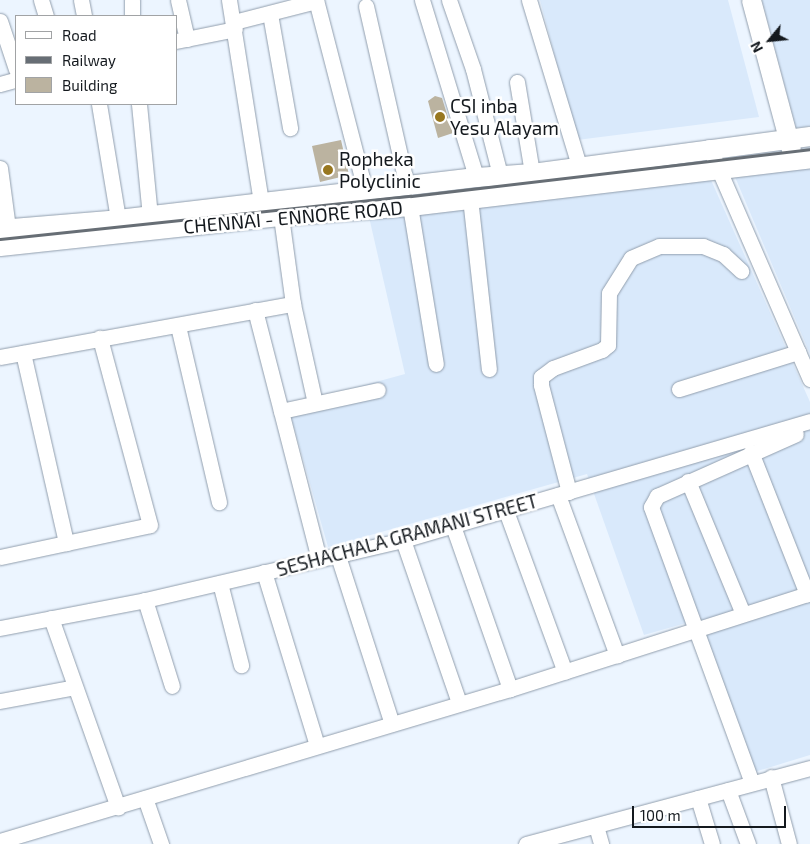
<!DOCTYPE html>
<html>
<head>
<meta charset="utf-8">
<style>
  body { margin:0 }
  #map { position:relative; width:810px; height:844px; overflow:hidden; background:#ecf5ff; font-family:"Exo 2",sans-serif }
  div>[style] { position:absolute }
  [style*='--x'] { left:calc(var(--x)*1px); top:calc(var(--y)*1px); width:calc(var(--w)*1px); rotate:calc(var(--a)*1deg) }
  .built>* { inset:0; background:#d9e9fb }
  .building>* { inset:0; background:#bbb3a0 }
  .roads { filter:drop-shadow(0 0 1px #919ead) drop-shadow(0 0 1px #919ead) }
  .minor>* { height:15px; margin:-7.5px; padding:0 7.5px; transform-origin:7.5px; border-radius:7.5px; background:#fff }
  .major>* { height:19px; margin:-9.5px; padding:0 9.5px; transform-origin:9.5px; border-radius:9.5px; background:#fff }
  .rail>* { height:3px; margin:-1.5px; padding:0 1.5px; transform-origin:1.5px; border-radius:1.5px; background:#676e75 }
  .dots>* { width:14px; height:14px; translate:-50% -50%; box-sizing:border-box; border:2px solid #fff; border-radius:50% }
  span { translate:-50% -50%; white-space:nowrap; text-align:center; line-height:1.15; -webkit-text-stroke:5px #fff; paint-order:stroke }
  .poi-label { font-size:19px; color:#14191e }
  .left { translate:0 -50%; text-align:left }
  .street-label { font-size:19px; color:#14191e }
  .legend { position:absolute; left:15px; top:15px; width:162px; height:90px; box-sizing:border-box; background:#fff; border:1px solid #a1a3a5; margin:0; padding:6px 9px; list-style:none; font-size:15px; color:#14191e }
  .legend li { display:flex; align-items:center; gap:10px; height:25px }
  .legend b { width:25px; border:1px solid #a1a3a5 }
  .north { position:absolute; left:745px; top:15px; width:50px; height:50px; -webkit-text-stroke:4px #fff; paint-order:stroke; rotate:242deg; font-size:14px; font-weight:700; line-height:20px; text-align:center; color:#14191e }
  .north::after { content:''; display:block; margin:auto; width:18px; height:22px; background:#14191e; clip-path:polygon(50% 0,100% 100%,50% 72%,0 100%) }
  .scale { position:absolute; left:632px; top:806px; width:154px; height:22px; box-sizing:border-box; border:2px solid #14191e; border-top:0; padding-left:6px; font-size:15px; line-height:18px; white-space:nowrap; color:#14191e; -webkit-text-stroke:4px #fff; paint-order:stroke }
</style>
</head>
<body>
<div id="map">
  <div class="built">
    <i style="clip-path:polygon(540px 0,728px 0,759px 117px,577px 140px)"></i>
    <i style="clip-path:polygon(762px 0,810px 0,810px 126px,796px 128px)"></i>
    <i style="clip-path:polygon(810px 168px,810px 354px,735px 177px)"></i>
    <i style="clip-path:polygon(711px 180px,810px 402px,810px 755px,751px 773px,686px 623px,644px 635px,587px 474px,328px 547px,288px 406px,405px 374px,369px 217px)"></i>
  </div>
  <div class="building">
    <i style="clip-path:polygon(435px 96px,442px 98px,453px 133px,438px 138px,428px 101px)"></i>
    <i style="clip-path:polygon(341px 140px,349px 175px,320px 182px,312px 146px)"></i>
  </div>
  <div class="roads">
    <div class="minor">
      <i style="--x:41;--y:0;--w:17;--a:73"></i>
      <i style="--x:81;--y:0;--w:16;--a:79"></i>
      <i style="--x:178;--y:0;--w:40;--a:77"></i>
      <i style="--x:229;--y:0;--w:206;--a:81"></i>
      <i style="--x:316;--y:0;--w:196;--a:75.5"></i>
      <i style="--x:422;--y:0;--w:185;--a:73"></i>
      <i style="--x:449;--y:0;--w:73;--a:70.8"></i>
      <i style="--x:473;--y:69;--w:109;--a:75.7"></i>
      <i style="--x:529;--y:0;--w:173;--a:73.2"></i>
      <i style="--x:366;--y:6;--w:185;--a:77.2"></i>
      <i style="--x:270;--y:14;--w:116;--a:80"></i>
      <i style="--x:132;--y:16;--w:16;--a:-90"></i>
      <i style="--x:0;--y:21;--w:51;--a:71.6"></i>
      <i style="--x:234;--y:22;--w:85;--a:-14.4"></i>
      <i style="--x:176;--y:41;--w:60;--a:-11.5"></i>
      <i style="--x:517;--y:82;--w:92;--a:80.6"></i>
      <i style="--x:0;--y:84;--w:16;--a:-15"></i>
      <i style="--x:99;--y:104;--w:117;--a:80.6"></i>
      <i style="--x:139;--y:104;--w:113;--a:84.4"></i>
      <i style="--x:709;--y:147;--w:253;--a:66.5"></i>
      <i style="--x:0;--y:168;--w:61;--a:82.4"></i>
      <i style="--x:470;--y:198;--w:172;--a:83.7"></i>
      <i style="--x:410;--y:206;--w:160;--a:80.7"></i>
      <i style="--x:293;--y:304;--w:101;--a:77.5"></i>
      <i style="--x:255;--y:310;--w:257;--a:75.6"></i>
      <i style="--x:178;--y:326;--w:181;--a:76.9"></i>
      <i style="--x:23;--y:353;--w:195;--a:77.2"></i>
      <i style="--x:0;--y:357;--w:298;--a:-10.3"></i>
      <i style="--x:293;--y:304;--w:89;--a:-97.8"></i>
      <i style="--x:679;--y:389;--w:125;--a:-17.3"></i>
      <i style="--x:281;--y:411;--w:99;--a:-12.2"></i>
      <i style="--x:751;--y:452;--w:153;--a:68.5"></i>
      <i style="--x:688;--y:481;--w:144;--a:67.5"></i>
      <i style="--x:569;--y:492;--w:111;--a:-104.7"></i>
      <i style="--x:541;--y:385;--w:8;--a:-90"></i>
      <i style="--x:541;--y:377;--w:15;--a:-37"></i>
      <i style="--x:553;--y:368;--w:52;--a:-20.2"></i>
      <i style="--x:602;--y:350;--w:8;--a:-40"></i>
      <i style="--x:608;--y:345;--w:52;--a:-88.9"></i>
      <i style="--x:609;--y:293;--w:41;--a:-57.8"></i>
      <i style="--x:631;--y:258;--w:30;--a:-23"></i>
      <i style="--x:659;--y:246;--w:44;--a:0"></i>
      <i style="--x:703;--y:246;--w:22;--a:22"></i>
      <i style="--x:723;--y:254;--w:25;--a:43"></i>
      <i style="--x:558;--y:495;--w:171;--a:69.8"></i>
      <i style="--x:506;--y:511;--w:171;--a:69.9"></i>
      <i style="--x:453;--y:526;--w:173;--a:70.7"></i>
      <i style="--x:403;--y:540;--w:172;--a:71"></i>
      <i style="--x:338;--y:556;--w:176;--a:72.2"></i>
      <i style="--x:0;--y:557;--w:153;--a:-12"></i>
      <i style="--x:150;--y:525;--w:194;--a:-105"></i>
      <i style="--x:264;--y:572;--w:181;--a:73"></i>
      <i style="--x:220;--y:583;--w:85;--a:75.6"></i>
      <i style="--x:145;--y:600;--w:90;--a:72.6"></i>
      <i style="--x:51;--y:618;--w:201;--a:70.5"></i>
      <i style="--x:0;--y:628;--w:148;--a:-10.9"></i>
      <i style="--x:145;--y:600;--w:265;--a:-13.1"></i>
      <i style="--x:403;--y:540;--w:424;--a:-16.3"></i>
      <i style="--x:0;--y:701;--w:76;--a:-10.6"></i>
      <i style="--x:771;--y:777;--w:69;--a:75"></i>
      <i style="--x:752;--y:783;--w:294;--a:-110.1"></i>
      <i style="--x:651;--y:507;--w:13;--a:-61"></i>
      <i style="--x:657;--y:496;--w:152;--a:-24"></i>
      <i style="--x:728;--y:790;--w:58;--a:69.7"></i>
      <i style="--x:145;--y:798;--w:49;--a:70.8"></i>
      <i style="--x:698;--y:798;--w:48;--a:73.1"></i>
      <i style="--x:596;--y:826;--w:19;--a:74"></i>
      <i style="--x:0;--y:841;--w:532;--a:-16.6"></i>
      <i style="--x:510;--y:689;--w:315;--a:-17.7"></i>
      <i style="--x:526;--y:844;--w:294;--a:-15"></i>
    </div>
    <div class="major">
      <i style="--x:751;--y:0;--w:154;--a:75"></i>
      <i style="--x:0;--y:229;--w:118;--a:-4.8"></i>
      <i style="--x:118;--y:219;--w:360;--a:-6.7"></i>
      <i style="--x:476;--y:177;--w:56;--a:-4.1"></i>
      <i style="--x:532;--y:173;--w:280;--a:-7.6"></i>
      <i style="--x:0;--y:246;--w:283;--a:-6.1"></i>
      <i style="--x:281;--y:216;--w:129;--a:-4.4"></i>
      <i style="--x:410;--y:206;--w:403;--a:-6.8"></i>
    </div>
  </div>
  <div class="rail">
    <i style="--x:0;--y:239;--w:413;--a:-6"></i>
    <i style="--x:411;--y:196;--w:402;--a:-6.7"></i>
  </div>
  <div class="dots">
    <i style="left:440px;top:117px;background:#987720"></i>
    <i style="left:328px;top:170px;background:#987720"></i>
  </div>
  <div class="poi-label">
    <span class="left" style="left:450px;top:117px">CSI inba<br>Yesu Alayam</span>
    <span class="left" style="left:339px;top:170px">Ropheka<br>Polyclinic</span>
  </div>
  <div class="street-label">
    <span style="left:293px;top:217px;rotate:-5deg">CHENNAI - ENNORE ROAD</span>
    <span style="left:407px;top:535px;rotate:-15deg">SESHACHALA GRAMANI STREET</span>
  </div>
  <ul class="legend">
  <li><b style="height:6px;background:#fff"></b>Road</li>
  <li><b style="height:6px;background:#676e75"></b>Railway</li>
  <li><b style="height:14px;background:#bbb3a0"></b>Building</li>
  </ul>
  <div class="north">N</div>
  <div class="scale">100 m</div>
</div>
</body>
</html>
